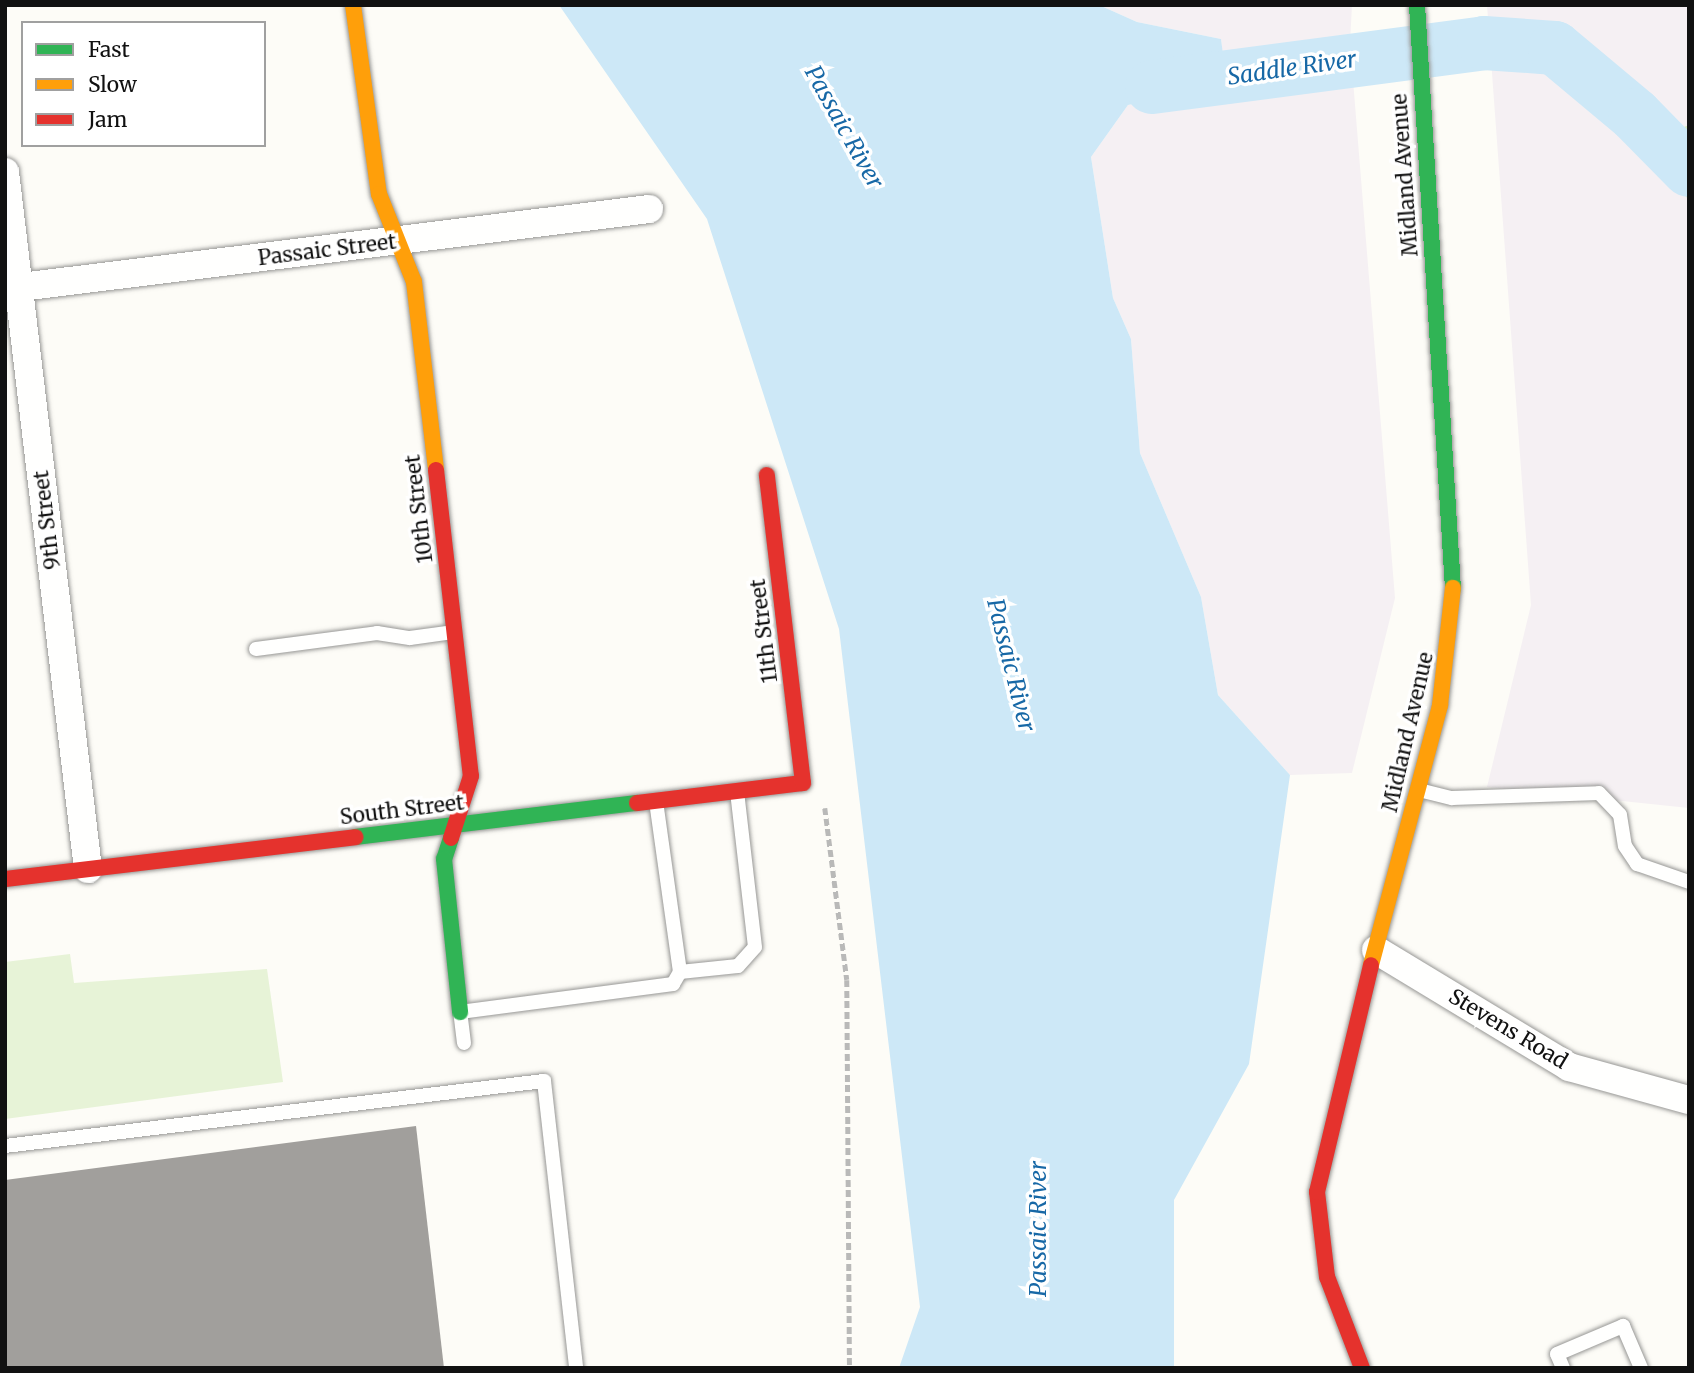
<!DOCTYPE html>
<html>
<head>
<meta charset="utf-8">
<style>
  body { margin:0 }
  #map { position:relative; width:1694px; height:1373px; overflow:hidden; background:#fdfcf7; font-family:Merriweather,serif }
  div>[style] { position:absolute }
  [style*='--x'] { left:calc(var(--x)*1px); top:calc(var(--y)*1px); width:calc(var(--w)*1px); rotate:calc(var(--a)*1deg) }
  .industrial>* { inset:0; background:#f5f0f3 }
  .green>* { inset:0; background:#e7f3d7 }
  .forest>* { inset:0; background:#d8eac5 }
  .water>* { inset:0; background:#cde8f7 }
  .river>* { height:54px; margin:-27px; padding:0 27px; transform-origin:27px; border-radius:27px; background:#cde8f7 }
  .building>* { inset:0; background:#a19f9c }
  .path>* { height:4.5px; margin-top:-2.25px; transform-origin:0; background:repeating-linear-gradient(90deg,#b9b9b8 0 7px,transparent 0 10.5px) }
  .roads { filter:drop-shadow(0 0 2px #979795) drop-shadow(0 0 2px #979795) }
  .lane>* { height:14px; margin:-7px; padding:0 7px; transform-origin:7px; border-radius:7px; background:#fffffe }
  .street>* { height:28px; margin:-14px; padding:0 14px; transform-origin:14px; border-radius:14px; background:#fffffe }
  .fast>* { height:16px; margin:-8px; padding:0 8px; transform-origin:8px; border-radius:8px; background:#30b455 }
  .slow>* { height:16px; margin:-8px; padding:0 8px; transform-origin:8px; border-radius:8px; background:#ff9f0a }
  .jam>* { height:16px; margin:-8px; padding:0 8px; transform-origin:8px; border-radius:8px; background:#e5322d }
  span { translate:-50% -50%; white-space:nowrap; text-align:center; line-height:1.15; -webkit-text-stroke:7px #fff; paint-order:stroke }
  .street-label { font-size:21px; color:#111 }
  .water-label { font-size:23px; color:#1768a6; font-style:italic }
  .frame { position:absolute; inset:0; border:7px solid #111; pointer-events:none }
  .legend { position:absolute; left:21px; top:21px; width:245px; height:126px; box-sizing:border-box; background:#fff; border:2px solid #a0a0a0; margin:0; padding:9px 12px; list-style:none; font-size:21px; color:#111 }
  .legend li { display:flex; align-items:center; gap:14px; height:35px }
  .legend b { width:35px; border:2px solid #a0a0a0 }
</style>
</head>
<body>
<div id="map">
  <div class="industrial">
    <i style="clip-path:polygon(1099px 5px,1352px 5px,1350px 43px,1395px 598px,1352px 773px,1290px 775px,1218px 695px,1201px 597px,1140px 453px,1131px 339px,1113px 298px,1091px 157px,1128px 105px,1226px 85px,1221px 39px,1137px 22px)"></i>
    <i style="clip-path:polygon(1487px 5px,1689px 5px,1689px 125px,1638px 144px,1689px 200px,1689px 808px,1487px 787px,1531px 605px)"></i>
  </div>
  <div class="green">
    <i style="clip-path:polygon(70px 954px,74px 983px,267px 969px,283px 1082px,5px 1119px,5px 962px)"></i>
  </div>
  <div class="forest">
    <i style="clip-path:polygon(1689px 125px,1689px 200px,1638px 144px)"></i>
  </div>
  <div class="water">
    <i style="clip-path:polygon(559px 5px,1099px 5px,1137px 22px,1221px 39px,1227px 85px,1128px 105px,1091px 157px,1113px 298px,1131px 339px,1140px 453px,1201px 597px,1218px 695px,1290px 775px,1249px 1064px,1174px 1200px,1174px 1368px,899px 1368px,920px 1307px,839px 629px,707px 219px)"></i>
  </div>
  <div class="river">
    <i style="--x:1152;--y:87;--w:335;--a:-7.5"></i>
    <i style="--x:1484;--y:43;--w:71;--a:4"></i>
    <i style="--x:1555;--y:48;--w:104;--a:39.9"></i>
    <i style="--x:1635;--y:115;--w:77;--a:45.5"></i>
  </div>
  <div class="building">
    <i style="clip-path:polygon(416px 1126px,444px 1368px,5px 1368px,5px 1180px)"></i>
  </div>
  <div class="path">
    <i style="--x:825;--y:808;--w:173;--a:82.7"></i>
    <i style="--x:847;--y:980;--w:388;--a:89.6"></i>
  </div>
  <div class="roads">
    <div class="lane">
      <i style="--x:256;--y:649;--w:122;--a:-7.5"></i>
      <i style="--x:377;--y:633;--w:33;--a:9"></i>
      <i style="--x:410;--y:638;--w:43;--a:-7.9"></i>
      <i style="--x:1419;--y:790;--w:34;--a:14"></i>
      <i style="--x:1452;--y:798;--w:147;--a:-1.9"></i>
      <i style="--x:1599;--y:793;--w:30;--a:46"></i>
      <i style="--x:1620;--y:815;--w:31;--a:81"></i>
      <i style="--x:1625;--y:846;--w:22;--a:56"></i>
      <i style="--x:1637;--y:864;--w:55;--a:19.1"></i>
      <i style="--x:680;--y:972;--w:58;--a:-5.9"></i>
      <i style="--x:738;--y:966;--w:25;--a:-48"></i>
      <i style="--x:755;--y:947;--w:156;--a:-96.6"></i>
      <i style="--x:464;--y:1043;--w:31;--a:-97"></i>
      <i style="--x:460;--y:1012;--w:215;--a:-7.5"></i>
      <i style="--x:673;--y:984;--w:14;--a:-60"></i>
      <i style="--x:680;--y:972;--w:173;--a:-98"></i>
      <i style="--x:5;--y:1146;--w:543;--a:-6.88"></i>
      <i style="--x:544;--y:1081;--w:289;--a:83.6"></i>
      <i style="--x:1563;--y:1368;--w:15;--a:-113"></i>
      <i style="--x:1557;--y:1354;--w:72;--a:-23"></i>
      <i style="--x:1623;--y:1326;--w:46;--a:66.8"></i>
    </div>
    <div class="street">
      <i style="--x:5;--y:172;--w:702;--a:83.21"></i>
      <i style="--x:5;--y:289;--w:649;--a:-7.08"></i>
      <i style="--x:1376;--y:950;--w:226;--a:31.2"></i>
      <i style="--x:1569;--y:1067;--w:124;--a:15.4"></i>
    </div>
    <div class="fast">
      <i style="--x:1417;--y:5;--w:584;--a:86.47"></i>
      <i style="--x:355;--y:837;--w:284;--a:-6.9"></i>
      <i style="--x:451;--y:838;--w:22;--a:108"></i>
      <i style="--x:444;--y:859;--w:154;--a:84"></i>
    </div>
    <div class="slow">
      <i style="--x:353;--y:5;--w:191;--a:82.2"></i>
      <i style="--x:379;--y:194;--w:95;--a:68.3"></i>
      <i style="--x:414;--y:282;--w:189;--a:83.3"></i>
      <i style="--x:1371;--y:965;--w:269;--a:-75.1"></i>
      <i style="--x:1440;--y:705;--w:118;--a:-83.7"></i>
    </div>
    <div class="jam">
      <i style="--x:436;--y:470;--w:308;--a:83.5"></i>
      <i style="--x:471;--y:776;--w:65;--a:107.9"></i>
      <i style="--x:637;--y:803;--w:167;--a:-6.9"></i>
      <i style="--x:803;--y:783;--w:310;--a:-96.7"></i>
      <i style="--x:5;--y:879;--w:353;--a:-6.8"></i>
      <i style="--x:1362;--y:1368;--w:97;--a:-111"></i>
      <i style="--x:1327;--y:1277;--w:86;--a:-96.7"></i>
      <i style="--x:1317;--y:1192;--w:233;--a:-76.6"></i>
    </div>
  </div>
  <div class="street-label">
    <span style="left:1405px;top:175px;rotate:-94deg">Midland Avenue</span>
    <span style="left:327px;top:250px;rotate:-7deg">Passaic Street</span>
    <span style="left:419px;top:509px;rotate:-97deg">10th Street</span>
    <span style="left:47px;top:520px;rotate:-97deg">9th Street</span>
    <span style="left:764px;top:631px;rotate:-97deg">11th Street</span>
    <span style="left:1408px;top:732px;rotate:-77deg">Midland Avenue</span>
    <span style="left:402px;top:810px;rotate:-7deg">South Street</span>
    <span style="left:1508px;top:1029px;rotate:31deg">Stevens Road</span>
  </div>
  <div class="water-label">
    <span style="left:1292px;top:68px;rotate:-8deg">Saddle River</span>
    <span style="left:844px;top:127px;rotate:61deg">Passaic River</span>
    <span style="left:1011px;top:665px;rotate:76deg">Passaic River</span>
    <span style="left:1038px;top:1229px;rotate:-90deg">Passaic River</span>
  </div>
  <div class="frame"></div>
  <ul class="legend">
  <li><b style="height:9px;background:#30b455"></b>Fast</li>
  <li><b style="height:9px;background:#ff9f0a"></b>Slow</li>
  <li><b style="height:9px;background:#e5322d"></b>Jam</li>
  </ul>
</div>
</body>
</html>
